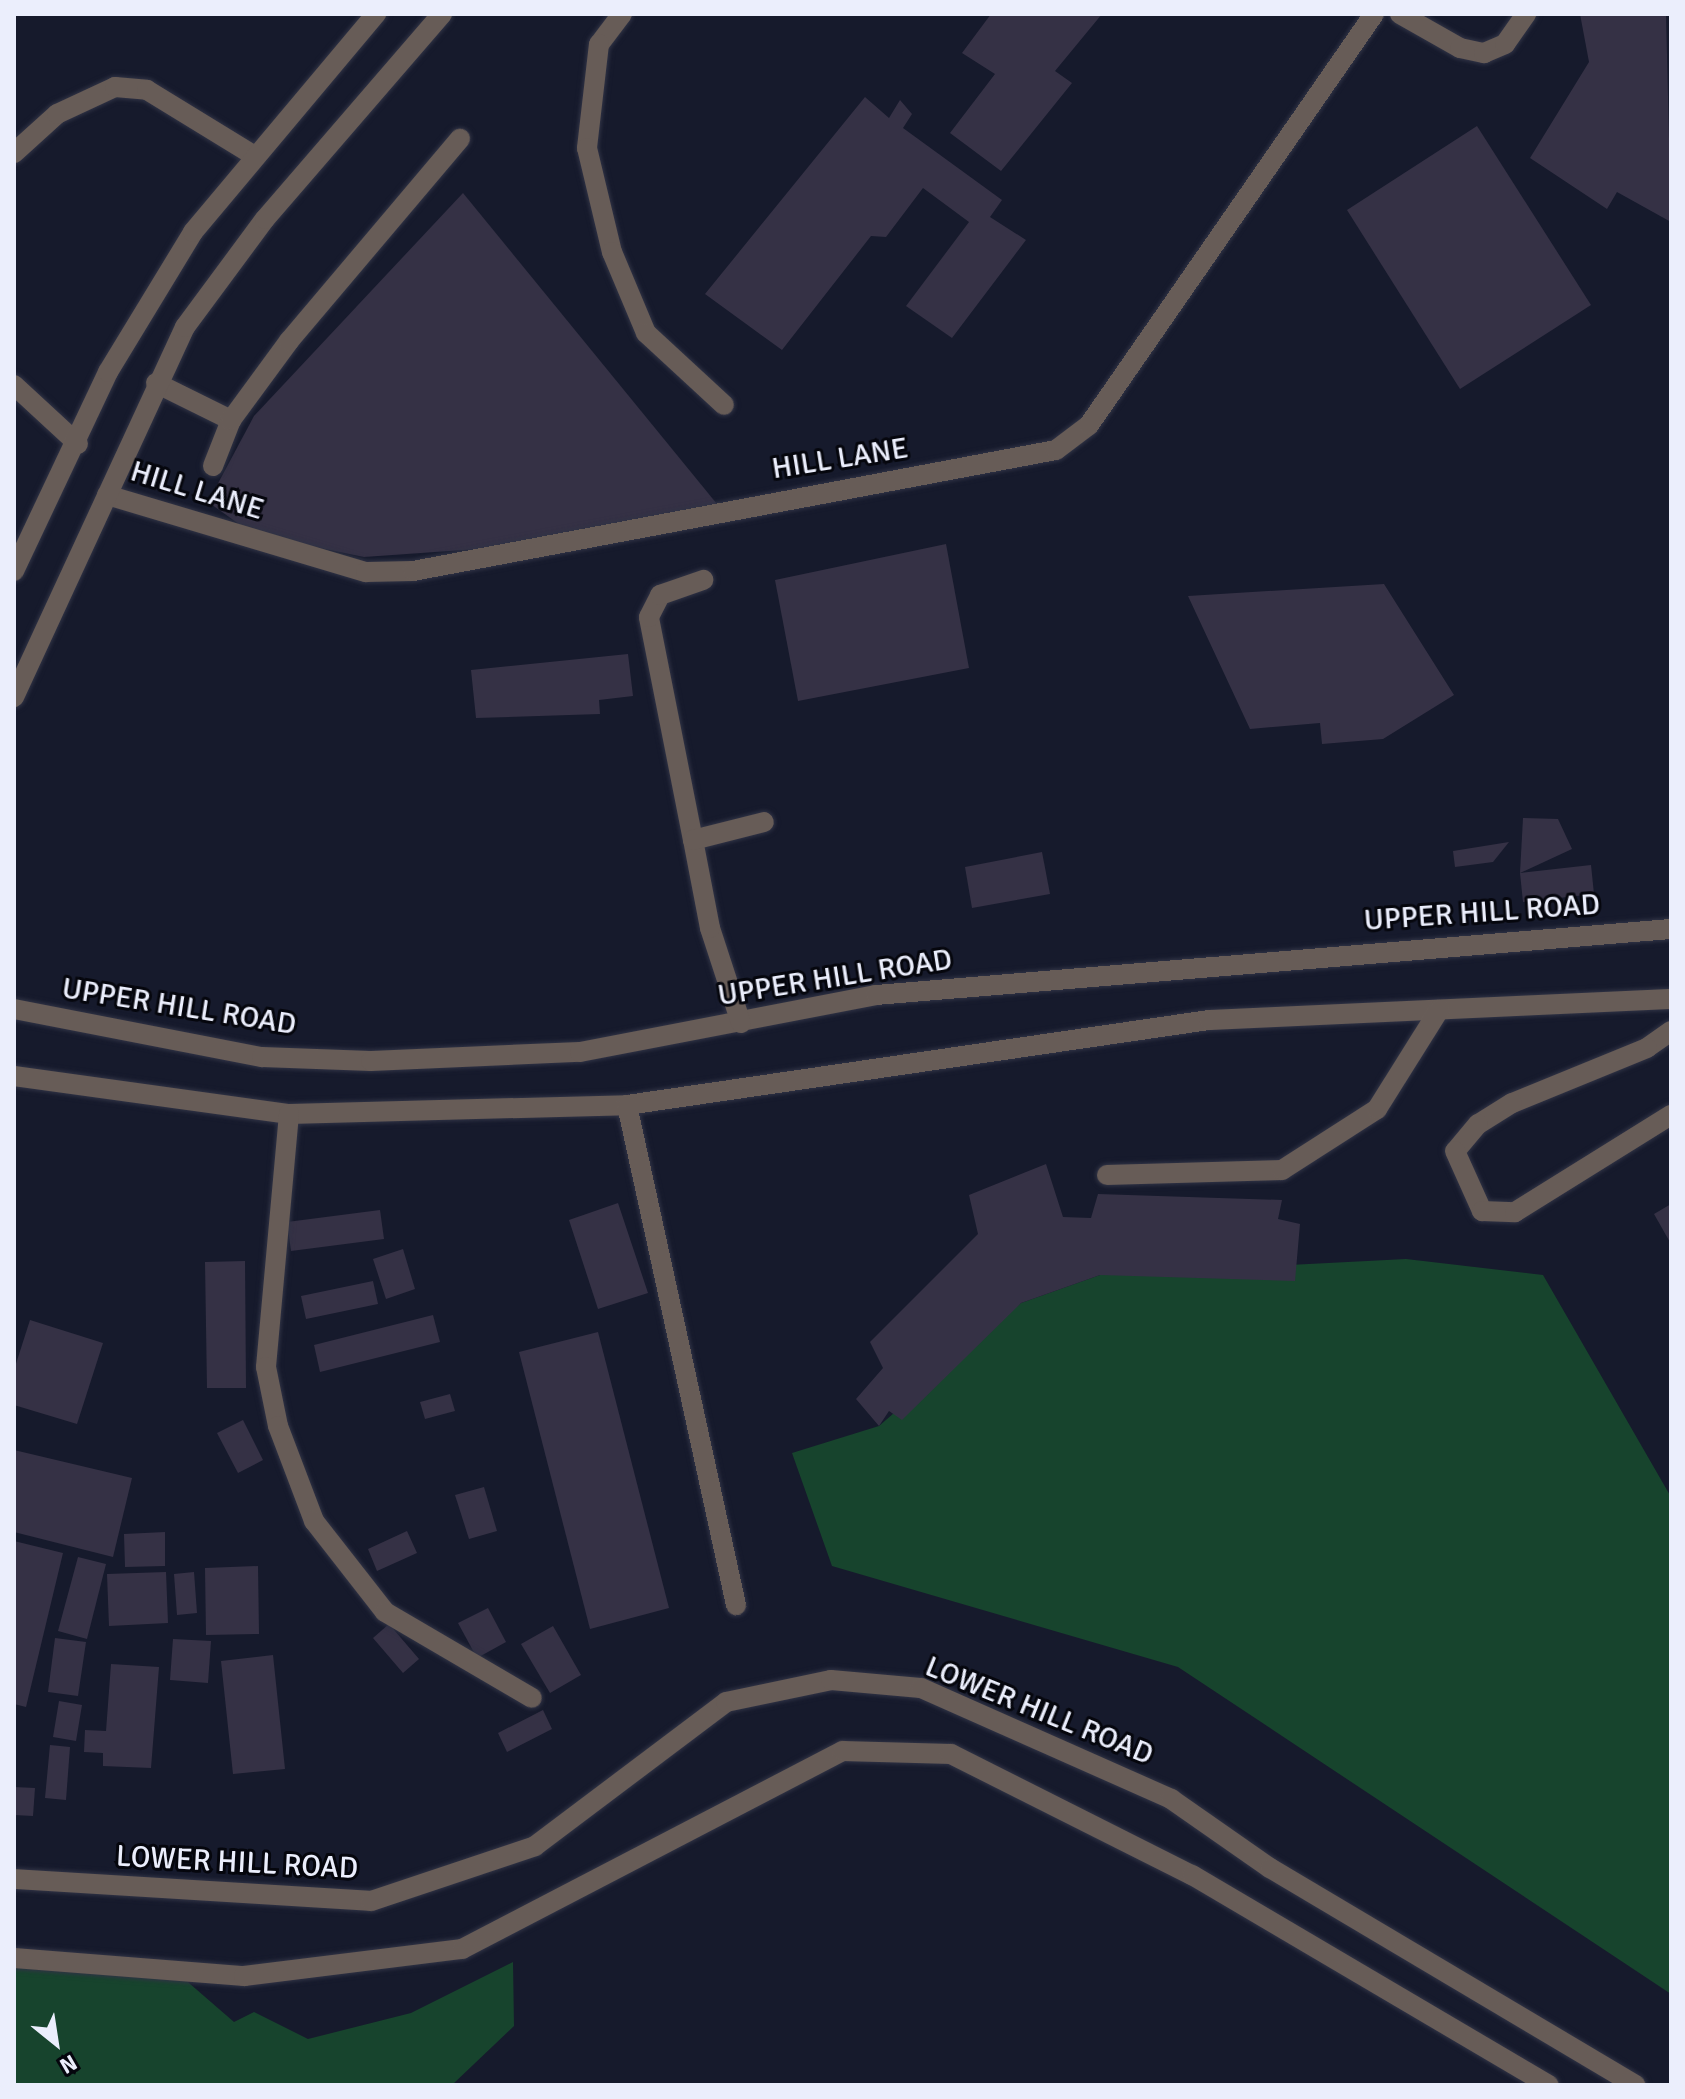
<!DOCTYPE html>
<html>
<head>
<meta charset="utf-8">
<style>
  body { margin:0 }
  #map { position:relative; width:1685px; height:2099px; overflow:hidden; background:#161a2c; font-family:Signika,sans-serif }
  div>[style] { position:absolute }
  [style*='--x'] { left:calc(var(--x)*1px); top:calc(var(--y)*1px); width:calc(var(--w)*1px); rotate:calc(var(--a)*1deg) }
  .green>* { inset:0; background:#17442d }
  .building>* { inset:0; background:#353145 }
  .roads { filter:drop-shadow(0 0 2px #303345) drop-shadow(0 0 2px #303345) }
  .minor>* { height:20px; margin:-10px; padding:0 10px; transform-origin:10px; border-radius:10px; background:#675c57 }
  span { translate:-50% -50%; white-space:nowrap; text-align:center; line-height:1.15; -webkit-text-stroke:6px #05060d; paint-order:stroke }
  .street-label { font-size:30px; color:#ebeefc }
  .frame { position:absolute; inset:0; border:16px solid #ebeefc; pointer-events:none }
  .north { position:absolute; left:16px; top:2003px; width:80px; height:80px; -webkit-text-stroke:6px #05060d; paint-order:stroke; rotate:150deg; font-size:22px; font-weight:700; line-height:32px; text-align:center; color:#ebeefc }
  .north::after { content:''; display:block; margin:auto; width:28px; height:36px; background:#ebeefc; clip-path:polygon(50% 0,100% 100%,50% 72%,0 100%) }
</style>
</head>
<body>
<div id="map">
  <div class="green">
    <i style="clip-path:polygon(1406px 1259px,1543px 1275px,1671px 1497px,1671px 1994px,1178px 1667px,832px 1566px,792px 1453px,879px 1426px,1021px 1303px,1100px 1275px)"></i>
    <i style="clip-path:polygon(14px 1957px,174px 1970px,234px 2022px,254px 2012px,308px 2039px,411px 2013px,513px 1962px,514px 2026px,452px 2085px,14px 2085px)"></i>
  </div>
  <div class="building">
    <i style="clip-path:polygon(991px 14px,1102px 14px,1055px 71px,1072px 83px,1001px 171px,950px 133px,995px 74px,962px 53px)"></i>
    <i style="clip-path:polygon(1580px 14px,1666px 14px,1671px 222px,1617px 192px,1607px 209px,1530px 158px,1589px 62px)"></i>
    <i style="clip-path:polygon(865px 97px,889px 118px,900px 100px,912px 114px,903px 128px,1002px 200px,990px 217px,1026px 240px,952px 338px,906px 306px,969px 222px,923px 188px,886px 237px,871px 236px,782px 350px,705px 294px)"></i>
    <i style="clip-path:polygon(1477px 126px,1591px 305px,1460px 389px,1347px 210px)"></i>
    <i style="clip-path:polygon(463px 193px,717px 504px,577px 542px,364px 557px,253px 534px,208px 502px,254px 416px)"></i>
    <i style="clip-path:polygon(946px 544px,969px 668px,798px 701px,775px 580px)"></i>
    <i style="clip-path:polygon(1384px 584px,1454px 695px,1383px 739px,1322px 744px,1320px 723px,1250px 729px,1188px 596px)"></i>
    <i style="clip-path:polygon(628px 654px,633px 696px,599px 700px,600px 714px,476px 718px,471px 670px)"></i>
    <i style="clip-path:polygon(1523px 818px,1558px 819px,1572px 849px,1520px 873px)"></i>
    <i style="clip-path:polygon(1509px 842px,1493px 862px,1455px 867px,1453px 851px)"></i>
    <i style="clip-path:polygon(1042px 852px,1050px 894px,972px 908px,965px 867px)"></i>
    <i style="clip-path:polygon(1591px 865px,1594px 894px,1523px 902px,1520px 873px)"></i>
    <i style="clip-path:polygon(1046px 1164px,1063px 1217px,1091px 1218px,1098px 1194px,1282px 1200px,1278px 1219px,1300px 1224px,1295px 1281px,1100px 1275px,1021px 1303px,902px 1420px,889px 1411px,879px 1426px,856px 1399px,883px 1368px,870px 1342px,978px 1234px,969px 1195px)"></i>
    <i style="clip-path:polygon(618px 1203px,648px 1293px,598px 1309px,569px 1220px)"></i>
    <i style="clip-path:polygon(1671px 1204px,1671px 1244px,1654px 1214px)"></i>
    <i style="clip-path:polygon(380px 1210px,384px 1239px,291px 1251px,287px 1222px)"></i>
    <i style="clip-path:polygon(403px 1249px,415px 1289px,386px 1299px,373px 1259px)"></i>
    <i style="clip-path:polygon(245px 1261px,246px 1388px,207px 1388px,205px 1262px)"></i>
    <i style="clip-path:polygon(373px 1281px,378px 1304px,306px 1319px,301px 1296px)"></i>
    <i style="clip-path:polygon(433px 1315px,440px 1342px,320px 1372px,314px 1345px)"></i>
    <i style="clip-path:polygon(30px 1320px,103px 1343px,77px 1424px,14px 1405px,14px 1370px)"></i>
    <i style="clip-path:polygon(598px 1332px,669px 1608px,590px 1629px,519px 1352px)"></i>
    <i style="clip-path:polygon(450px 1394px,455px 1411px,425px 1419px,420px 1402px)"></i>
    <i style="clip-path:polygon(243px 1420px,263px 1460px,238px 1473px,217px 1433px)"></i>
    <i style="clip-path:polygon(14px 1450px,132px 1478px,113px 1557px,14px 1532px)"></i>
    <i style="clip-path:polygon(484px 1487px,497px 1531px,469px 1539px,455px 1495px)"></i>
    <i style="clip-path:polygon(407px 1531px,417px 1553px,377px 1571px,368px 1549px)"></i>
    <i style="clip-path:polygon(165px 1532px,165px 1566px,125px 1567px,124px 1534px)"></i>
    <i style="clip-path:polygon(14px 1541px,63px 1553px,26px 1707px,14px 1704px)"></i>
    <i style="clip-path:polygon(78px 1557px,106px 1564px,87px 1639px,58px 1631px)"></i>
    <i style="clip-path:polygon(258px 1566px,259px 1634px,206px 1635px,205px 1568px)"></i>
    <i style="clip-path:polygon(166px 1572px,168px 1623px,109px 1626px,107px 1574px)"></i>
    <i style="clip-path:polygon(194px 1572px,197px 1613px,177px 1615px,174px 1574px)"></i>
    <i style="clip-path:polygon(488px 1608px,506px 1642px,477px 1658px,458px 1623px)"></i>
    <i style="clip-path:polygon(389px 1624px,419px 1659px,403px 1673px,373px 1638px)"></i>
    <i style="clip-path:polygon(553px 1626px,581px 1675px,550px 1693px,521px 1644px)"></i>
    <i style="clip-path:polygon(55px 1638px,86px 1642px,78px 1696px,48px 1692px)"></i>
    <i style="clip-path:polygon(173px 1639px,211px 1641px,208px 1683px,170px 1680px)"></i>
    <i style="clip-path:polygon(273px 1655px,285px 1769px,233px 1774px,221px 1661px)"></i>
    <i style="clip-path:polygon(111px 1664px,159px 1667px,151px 1768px,103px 1766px,103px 1753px,84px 1752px,85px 1730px,106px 1731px)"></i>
    <i style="clip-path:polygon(59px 1701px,82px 1705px,76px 1741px,53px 1737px)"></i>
    <i style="clip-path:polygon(543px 1710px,552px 1729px,507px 1752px,498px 1733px)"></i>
    <i style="clip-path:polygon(50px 1745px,70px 1747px,66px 1800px,45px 1798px)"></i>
    <i style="clip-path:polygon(14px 1787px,35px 1788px,33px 1816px,14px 1815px)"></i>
  </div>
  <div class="roads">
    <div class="minor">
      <i style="--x:622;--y:14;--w:38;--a:127"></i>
      <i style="--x:599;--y:44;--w:105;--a:96.6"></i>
      <i style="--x:587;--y:148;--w:107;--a:76.5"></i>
      <i style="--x:612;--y:252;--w:88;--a:67.2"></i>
      <i style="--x:646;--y:333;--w:106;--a:42.7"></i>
      <i style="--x:1400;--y:14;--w:69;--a:29.5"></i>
      <i style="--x:1460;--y:48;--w:25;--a:12"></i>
      <i style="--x:1484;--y:53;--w:23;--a:-23"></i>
      <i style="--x:1505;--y:44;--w:37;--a:-55"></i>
      <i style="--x:14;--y:153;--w:58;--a:-42.2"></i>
      <i style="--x:57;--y:114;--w:64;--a:-25"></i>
      <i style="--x:115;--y:87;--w:32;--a:5"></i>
      <i style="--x:147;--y:90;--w:124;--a:31.5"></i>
      <i style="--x:156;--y:383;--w:84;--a:26.3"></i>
      <i style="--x:14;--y:385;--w:87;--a:42.7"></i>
      <i style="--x:213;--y:466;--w:49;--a:-68.6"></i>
      <i style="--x:231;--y:420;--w:98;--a:-53.7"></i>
      <i style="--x:289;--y:341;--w:265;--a:-49.8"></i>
      <i style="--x:107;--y:495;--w:270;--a:16.6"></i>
      <i style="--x:366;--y:572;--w:47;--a:-1.2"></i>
      <i style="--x:413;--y:571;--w:654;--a:-10.66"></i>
      <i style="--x:1056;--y:450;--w:41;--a:-37.1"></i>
      <i style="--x:1089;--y:425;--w:500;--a:-55.26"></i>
      <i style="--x:14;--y:571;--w:220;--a:-64.7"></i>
      <i style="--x:108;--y:372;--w:164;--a:-58.7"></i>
      <i style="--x:193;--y:232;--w:285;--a:-50"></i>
      <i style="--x:14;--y:697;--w:408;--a:-65.2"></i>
      <i style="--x:185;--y:327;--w:134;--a:-53.5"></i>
      <i style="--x:265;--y:219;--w:271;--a:-49.2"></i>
      <i style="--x:693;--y:840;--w:227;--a:-101.2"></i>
      <i style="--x:649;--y:617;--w:25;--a:-63"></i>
      <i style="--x:660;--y:595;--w:46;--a:-19.2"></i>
      <i style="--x:14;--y:1009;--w:253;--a:11"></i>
      <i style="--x:262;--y:1057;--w:109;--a:2.1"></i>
      <i style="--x:371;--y:1061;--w:209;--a:-2.5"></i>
      <i style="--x:580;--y:1052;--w:301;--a:-10.9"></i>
      <i style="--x:876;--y:995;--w:798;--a:-4.75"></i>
      <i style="--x:741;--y:1023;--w:100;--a:-108.1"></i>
      <i style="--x:710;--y:928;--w:90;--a:-100.9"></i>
      <i style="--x:693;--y:840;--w:73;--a:-14.2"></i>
      <i style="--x:1671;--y:1031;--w:29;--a:145"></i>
      <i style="--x:1647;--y:1048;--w:146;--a:157.8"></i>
      <i style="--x:1512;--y:1103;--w:40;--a:148"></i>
      <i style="--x:1478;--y:1124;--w:35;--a:130"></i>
      <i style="--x:1455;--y:1151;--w:66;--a:65.8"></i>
      <i style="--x:1482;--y:1211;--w:33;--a:2"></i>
      <i style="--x:1515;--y:1212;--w:184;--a:-31.9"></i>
      <i style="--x:14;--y:1076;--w:278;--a:7.9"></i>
      <i style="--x:289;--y:1114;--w:338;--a:-1.5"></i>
      <i style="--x:627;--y:1105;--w:588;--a:-8.31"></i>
      <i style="--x:1209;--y:1020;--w:462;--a:-2.6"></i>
      <i style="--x:627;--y:1105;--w:512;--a:77.7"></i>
      <i style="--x:289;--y:1114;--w:254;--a:95.2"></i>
      <i style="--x:266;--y:1367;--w:60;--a:78.5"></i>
      <i style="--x:278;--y:1426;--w:102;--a:69.2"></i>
      <i style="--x:314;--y:1521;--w:115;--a:52"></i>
      <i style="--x:385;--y:1612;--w:170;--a:30.3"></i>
      <i style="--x:1107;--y:1175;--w:175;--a:-1.6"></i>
      <i style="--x:1282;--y:1170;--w:113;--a:-32.7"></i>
      <i style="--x:1377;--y:1109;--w:117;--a:-57.9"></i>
      <i style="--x:14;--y:1879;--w:358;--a:3.5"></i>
      <i style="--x:371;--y:1901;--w:173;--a:-18.5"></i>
      <i style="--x:535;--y:1846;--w:239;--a:-37"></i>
      <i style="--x:726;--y:1702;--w:107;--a:-11.8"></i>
      <i style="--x:831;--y:1680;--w:90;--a:5.1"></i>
      <i style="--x:921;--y:1688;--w:274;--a:23.9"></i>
      <i style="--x:1171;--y:1799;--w:121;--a:34.9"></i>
      <i style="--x:1270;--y:1868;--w:425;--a:30.7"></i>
      <i style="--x:14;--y:1958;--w:231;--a:4.5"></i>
      <i style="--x:244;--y:1976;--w:220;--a:-7.1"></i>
      <i style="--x:462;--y:1949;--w:429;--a:-27.5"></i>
      <i style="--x:843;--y:1751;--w:108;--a:1.6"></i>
      <i style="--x:951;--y:1754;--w:270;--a:26.7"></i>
      <i style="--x:1192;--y:1875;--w:414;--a:30.5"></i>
    </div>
  </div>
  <div class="street-label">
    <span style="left:840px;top:459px;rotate:-9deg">HILL LANE</span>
    <span style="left:197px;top:491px;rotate:17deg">HILL LANE</span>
    <span style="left:1482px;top:913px;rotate:-4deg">UPPER HILL ROAD</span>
    <span style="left:835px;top:978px;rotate:-9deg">UPPER HILL ROAD</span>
    <span style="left:179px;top:1007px;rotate:9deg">UPPER HILL ROAD</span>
    <span style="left:1039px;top:1711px;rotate:22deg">LOWER HILL ROAD</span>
    <span style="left:237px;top:1863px;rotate:3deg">LOWER HILL ROAD</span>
  </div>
  <div class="frame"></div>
  <div class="north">N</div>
</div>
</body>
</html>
